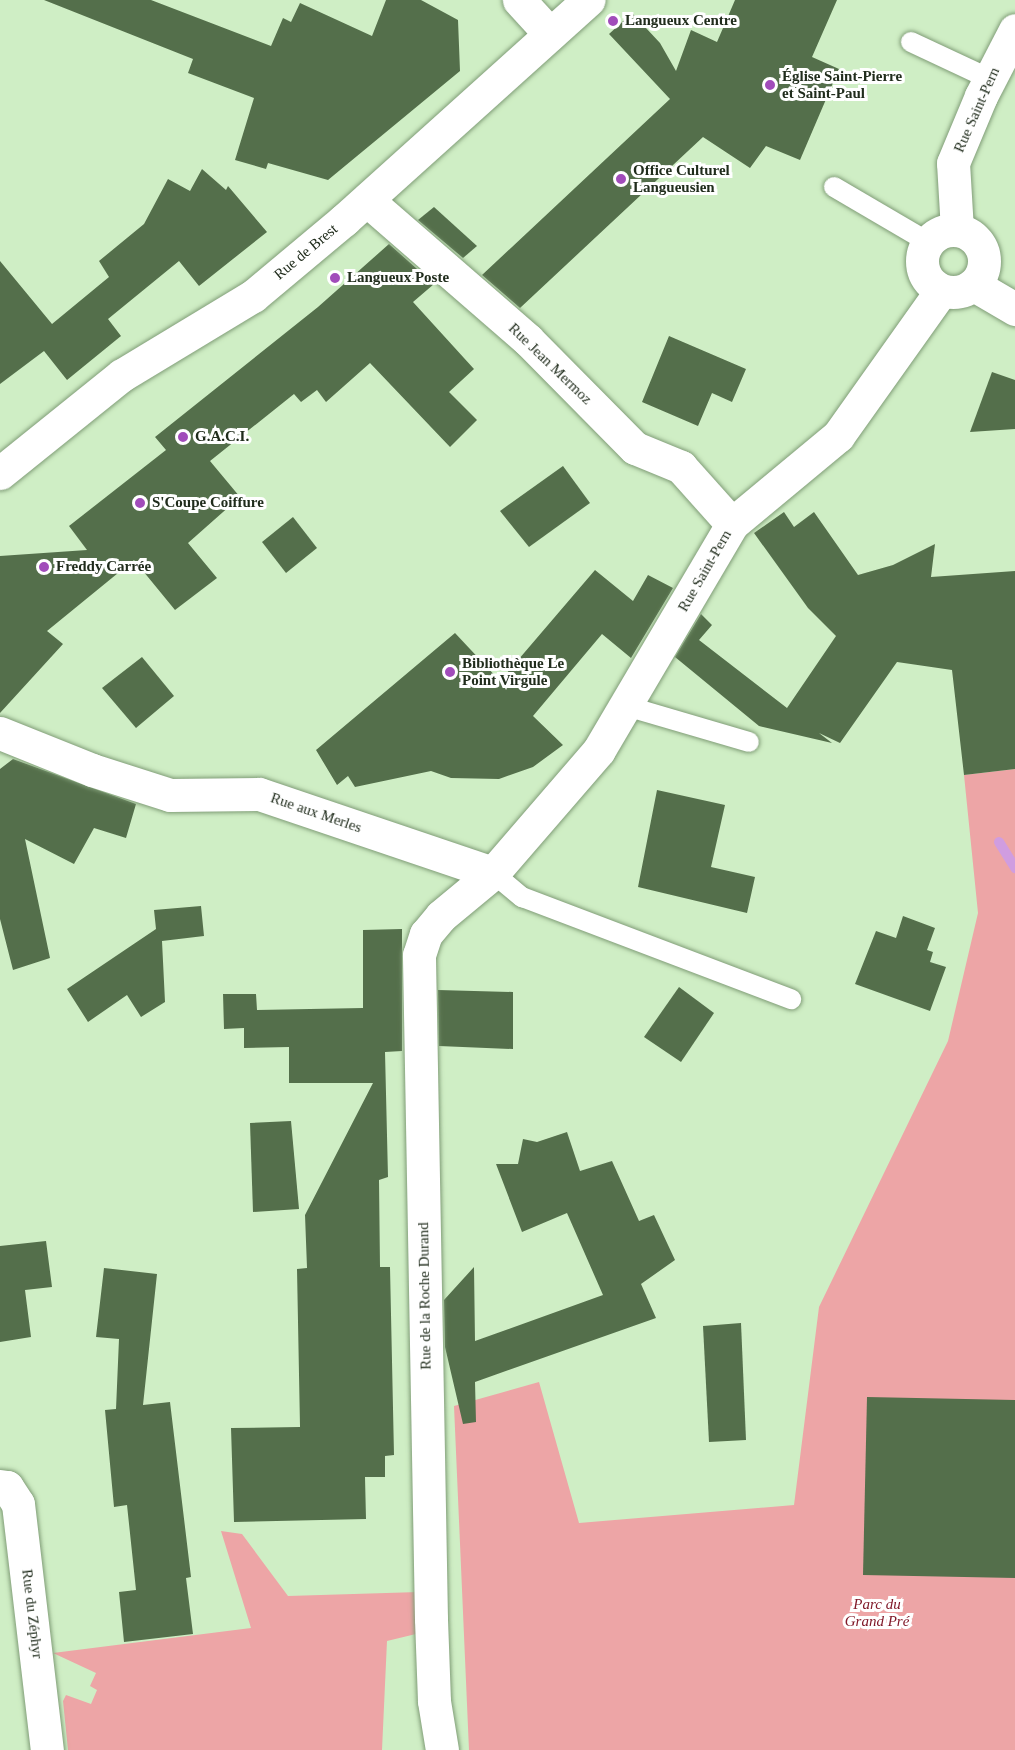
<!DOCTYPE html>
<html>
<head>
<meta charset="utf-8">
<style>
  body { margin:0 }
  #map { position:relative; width:1015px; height:1750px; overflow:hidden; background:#cfeec5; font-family:Georgia,serif }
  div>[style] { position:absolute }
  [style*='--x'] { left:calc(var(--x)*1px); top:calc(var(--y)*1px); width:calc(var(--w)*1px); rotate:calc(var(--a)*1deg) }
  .green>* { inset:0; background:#eda5a6 }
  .stream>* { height:10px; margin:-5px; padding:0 5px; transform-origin:5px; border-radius:5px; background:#d09de0 }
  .building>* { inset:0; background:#546f4b }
  .roads { filter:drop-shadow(0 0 2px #809d77) drop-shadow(0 0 2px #809d77) }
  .lane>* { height:20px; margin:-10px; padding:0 10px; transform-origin:10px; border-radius:10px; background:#fff }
  .street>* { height:33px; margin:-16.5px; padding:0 16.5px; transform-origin:16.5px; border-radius:16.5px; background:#fff }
  .secondary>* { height:33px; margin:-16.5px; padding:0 16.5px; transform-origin:16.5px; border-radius:16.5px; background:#fff }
  .secondary>.ring { margin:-16.5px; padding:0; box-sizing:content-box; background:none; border:33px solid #fff; border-radius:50% }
  .dots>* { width:16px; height:16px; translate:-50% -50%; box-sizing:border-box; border:3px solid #fff; border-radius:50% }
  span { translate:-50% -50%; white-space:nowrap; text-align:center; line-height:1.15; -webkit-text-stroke:6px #fff; paint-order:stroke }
  .poi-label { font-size:15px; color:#202c1c; font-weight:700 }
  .left { translate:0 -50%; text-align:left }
  .street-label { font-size:15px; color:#202c1c }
  .park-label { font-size:15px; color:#811929; font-style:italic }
</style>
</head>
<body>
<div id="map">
  <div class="green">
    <i style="clip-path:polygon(1015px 769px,1015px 1750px,469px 1750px,454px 1406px,539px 1382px,579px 1523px,794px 1505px,819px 1307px,948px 1041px,978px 913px,964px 775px)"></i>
    <i style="clip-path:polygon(221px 1531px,242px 1534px,288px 1596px,419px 1592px,420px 1633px,387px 1641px,382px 1750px,68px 1750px,63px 1701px,66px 1695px,91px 1704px,97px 1690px,90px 1686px,96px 1673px,53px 1653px,251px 1628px)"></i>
  </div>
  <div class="stream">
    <i style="--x:999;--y:842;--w:31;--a:58"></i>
  </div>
  <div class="building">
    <i style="clip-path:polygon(44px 0,151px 0,271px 46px,283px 18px,291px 22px,300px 3px,372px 36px,386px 0,421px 0,458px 20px,460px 71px,328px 180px,268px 163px,266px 169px,235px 160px,254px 98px,188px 73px,193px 59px)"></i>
    <i style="clip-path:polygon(735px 0,837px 0,812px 57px,839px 69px,800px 160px,766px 146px,750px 168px,703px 137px,520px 308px,482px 275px,670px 99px,609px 34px,632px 13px,660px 43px,676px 71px,691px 30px,717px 42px)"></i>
    <i style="clip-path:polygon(202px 169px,226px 190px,228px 186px,267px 232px,199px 286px,179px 261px,108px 319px,121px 336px,67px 380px,44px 351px,0 384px,0 261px,52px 324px,109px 277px,99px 261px,144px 224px,168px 179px,190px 191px)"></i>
    <i style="clip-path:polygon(434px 207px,477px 246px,463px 258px,418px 220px)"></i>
    <i style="clip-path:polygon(389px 244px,434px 284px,413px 302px,474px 369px,449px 392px,477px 420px,450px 447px,370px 363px,326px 402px,317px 390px,301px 402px,294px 394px,210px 461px,240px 497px,188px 543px,217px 578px,175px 610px,134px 560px,47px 631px,63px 644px,0 713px,0 556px,87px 550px,69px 526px,166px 450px,155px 437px,318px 307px)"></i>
    <i style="clip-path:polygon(669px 336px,746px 369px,732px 402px,712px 393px,698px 426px,642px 402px)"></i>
    <i style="clip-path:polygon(992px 372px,1015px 380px,1015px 429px,970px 432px)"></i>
    <i style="clip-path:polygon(563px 466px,590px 503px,529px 547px,500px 511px)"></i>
    <i style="clip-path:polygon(784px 512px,794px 527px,814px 512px,858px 575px,893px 565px,935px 544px,931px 577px,1015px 571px,1015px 769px,964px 775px,952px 670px,897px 662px,840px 743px,819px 733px,832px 743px,759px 726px,675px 657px,701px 614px,712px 625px,699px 640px,787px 708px,836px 636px,808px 608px,754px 533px)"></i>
    <i style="clip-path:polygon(293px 517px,317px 548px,286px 573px,262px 542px)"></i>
    <i style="clip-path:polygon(595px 570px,633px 601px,648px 575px,673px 588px,631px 658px,602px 634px,533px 716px,563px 745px,533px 767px,499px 779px,451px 778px,431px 771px,355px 787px,348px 776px,337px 785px,316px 750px,455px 633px,500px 681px)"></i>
    <i style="clip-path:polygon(142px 657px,174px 696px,136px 728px,102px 688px)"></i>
    <i style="clip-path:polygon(13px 759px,136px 804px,126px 838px,94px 828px,74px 864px,25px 839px,50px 958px,13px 970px,0 919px,0 769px)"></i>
    <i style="clip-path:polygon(657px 790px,725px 805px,711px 867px,755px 877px,747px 913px,638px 887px)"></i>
    <i style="clip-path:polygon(201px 906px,204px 936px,162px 941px,165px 1002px,141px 1017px,127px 995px,88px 1022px,67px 989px,156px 929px,154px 910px)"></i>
    <i style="clip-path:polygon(903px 916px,935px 928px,927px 950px,933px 952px,930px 962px,946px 967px,930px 1011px,855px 984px,876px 931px,896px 938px)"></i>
    <i style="clip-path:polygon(402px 929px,402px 1051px,385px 1052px,388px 1177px,379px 1180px,380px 1267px,390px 1267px,394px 1455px,385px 1456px,385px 1477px,365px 1477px,366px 1519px,234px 1522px,231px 1428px,300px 1427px,297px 1269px,307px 1268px,305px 1215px,373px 1083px,289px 1083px,289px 1047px,244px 1048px,244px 1028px,224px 1029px,223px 994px,256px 994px,257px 1010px,363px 1008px,363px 930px)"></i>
    <i style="clip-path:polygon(679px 987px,714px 1013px,681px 1062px,644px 1037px)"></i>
    <i style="clip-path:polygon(438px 990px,513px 992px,513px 1049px,439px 1046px)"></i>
    <i style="clip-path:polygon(291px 1121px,299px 1209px,253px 1212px,250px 1123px)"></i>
    <i style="clip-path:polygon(567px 1132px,580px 1171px,612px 1161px,639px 1221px,654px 1215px,675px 1260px,641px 1284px,656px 1318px,475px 1382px,476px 1422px,463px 1424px,445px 1347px,444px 1300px,474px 1267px,475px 1341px,603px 1295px,567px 1213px,522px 1232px,496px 1164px,518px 1164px,523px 1139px,537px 1142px)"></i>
    <i style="clip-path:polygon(46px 1241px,52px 1287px,25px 1290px,31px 1337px,0 1342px,0 1246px)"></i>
    <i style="clip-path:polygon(104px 1268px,157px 1274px,143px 1405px,170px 1402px,191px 1577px,186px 1578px,193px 1634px,124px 1642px,119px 1592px,136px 1590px,127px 1505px,114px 1507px,105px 1410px,116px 1409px,119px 1339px,96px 1337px)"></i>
    <i style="clip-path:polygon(741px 1323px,746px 1440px,709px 1442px,703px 1326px)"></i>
    <i style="clip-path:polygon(867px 1397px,1015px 1400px,1015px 1578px,863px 1575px)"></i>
  </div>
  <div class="roads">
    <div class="lane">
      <i style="--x:911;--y:42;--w:87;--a:25.1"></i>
      <i style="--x:834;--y:187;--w:109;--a:30.3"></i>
      <i style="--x:626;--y:706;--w:128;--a:16.3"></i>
      <i style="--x:493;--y:873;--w:38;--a:40"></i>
      <i style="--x:522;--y:897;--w:288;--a:20.8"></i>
    </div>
    <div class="street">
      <i style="--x:519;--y:0;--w:46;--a:47.6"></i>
      <i style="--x:367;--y:200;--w:213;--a:41"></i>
      <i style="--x:528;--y:340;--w:152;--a:45.3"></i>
      <i style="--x:635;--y:448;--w:50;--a:22.4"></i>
      <i style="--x:681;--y:467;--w:76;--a:48.2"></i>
      <i style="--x:0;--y:733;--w:99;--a:21.9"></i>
      <i style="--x:92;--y:770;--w:82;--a:17.8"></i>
      <i style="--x:170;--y:795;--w:89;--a:-0.6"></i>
      <i style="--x:259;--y:794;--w:247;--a:18.7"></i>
      <i style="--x:0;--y:1486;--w:7;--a:8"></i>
      <i style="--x:7;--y:1487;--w:20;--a:57"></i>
      <i style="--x:18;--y:1504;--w:248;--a:83.3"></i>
      <i style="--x:442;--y:1750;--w:50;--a:-99.3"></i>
      <i style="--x:434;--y:1701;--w:82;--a:-92.1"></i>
      <i style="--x:431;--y:1619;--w:664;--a:-91.04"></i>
      <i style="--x:419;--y:955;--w:22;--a:-72"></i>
      <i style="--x:426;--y:934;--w:23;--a:-50"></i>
      <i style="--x:441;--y:916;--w:67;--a:-39.6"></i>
      <i style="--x:493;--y:873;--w:162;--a:-49.2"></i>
      <i style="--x:599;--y:750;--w:262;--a:-59.5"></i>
      <i style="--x:732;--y:524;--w:138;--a:-39.7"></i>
      <i style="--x:838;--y:436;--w:178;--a:-54.6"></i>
    </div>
    <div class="secondary">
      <i class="ring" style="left:922px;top:230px;width:29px;height:29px"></i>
      <i style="--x:957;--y:230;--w:67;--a:-93.4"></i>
      <i style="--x:953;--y:163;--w:73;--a:-67.3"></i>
      <i style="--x:981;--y:96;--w:74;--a:-62.7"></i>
      <i style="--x:974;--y:285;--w:48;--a:30.3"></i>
      <i style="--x:0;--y:473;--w:156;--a:-38.8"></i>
      <i style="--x:122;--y:375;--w:153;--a:-31.1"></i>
      <i style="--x:253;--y:296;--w:119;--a:-39.9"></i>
      <i style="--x:344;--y:220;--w:329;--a:-42"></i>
    </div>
  </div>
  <div class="dots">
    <i style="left:613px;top:21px;background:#a14cba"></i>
    <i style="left:770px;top:85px;background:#a14cba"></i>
    <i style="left:621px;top:179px;background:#a14cba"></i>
    <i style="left:335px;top:278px;background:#a14cba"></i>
    <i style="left:183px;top:437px;background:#a14cba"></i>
    <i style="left:140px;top:503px;background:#a14cba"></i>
    <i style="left:44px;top:567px;background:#a14cba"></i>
    <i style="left:450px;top:672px;background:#a14cba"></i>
  </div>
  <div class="poi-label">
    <span class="left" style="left:625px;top:21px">Langueux Centre</span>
    <span class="left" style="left:782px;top:85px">Église Saint-Pierre<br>et Saint-Paul</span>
    <span class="left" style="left:633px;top:179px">Office Culturel<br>Langueusien</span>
    <span class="left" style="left:347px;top:278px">Langueux Poste</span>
    <span class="left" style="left:195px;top:437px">G.A.C.I.</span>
    <span class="left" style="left:152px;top:503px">S'Coupe Coiffure</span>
    <span class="left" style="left:56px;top:567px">Freddy Carrée</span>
    <span class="left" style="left:462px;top:672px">Bibliothèque Le<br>Point Virgule</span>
  </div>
  <div class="street-label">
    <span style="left:977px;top:110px;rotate:-66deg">Rue Saint-Pern</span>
    <span style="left:306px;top:252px;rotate:-40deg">Rue de Brest</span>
    <span style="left:550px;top:364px;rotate:44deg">Rue Jean Mermoz</span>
    <span style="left:705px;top:571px;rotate:-60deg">Rue Saint-Pern</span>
    <span style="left:316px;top:813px;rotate:19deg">Rue aux Merles</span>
    <span style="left:425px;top:1296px;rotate:-91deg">Rue de la Roche Durand</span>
    <span style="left:32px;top:1614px;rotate:83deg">Rue du Zéphyr</span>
  </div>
  <div class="park-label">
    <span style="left:877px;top:1613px">Parc du<br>Grand Pré</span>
  </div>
</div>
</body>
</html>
